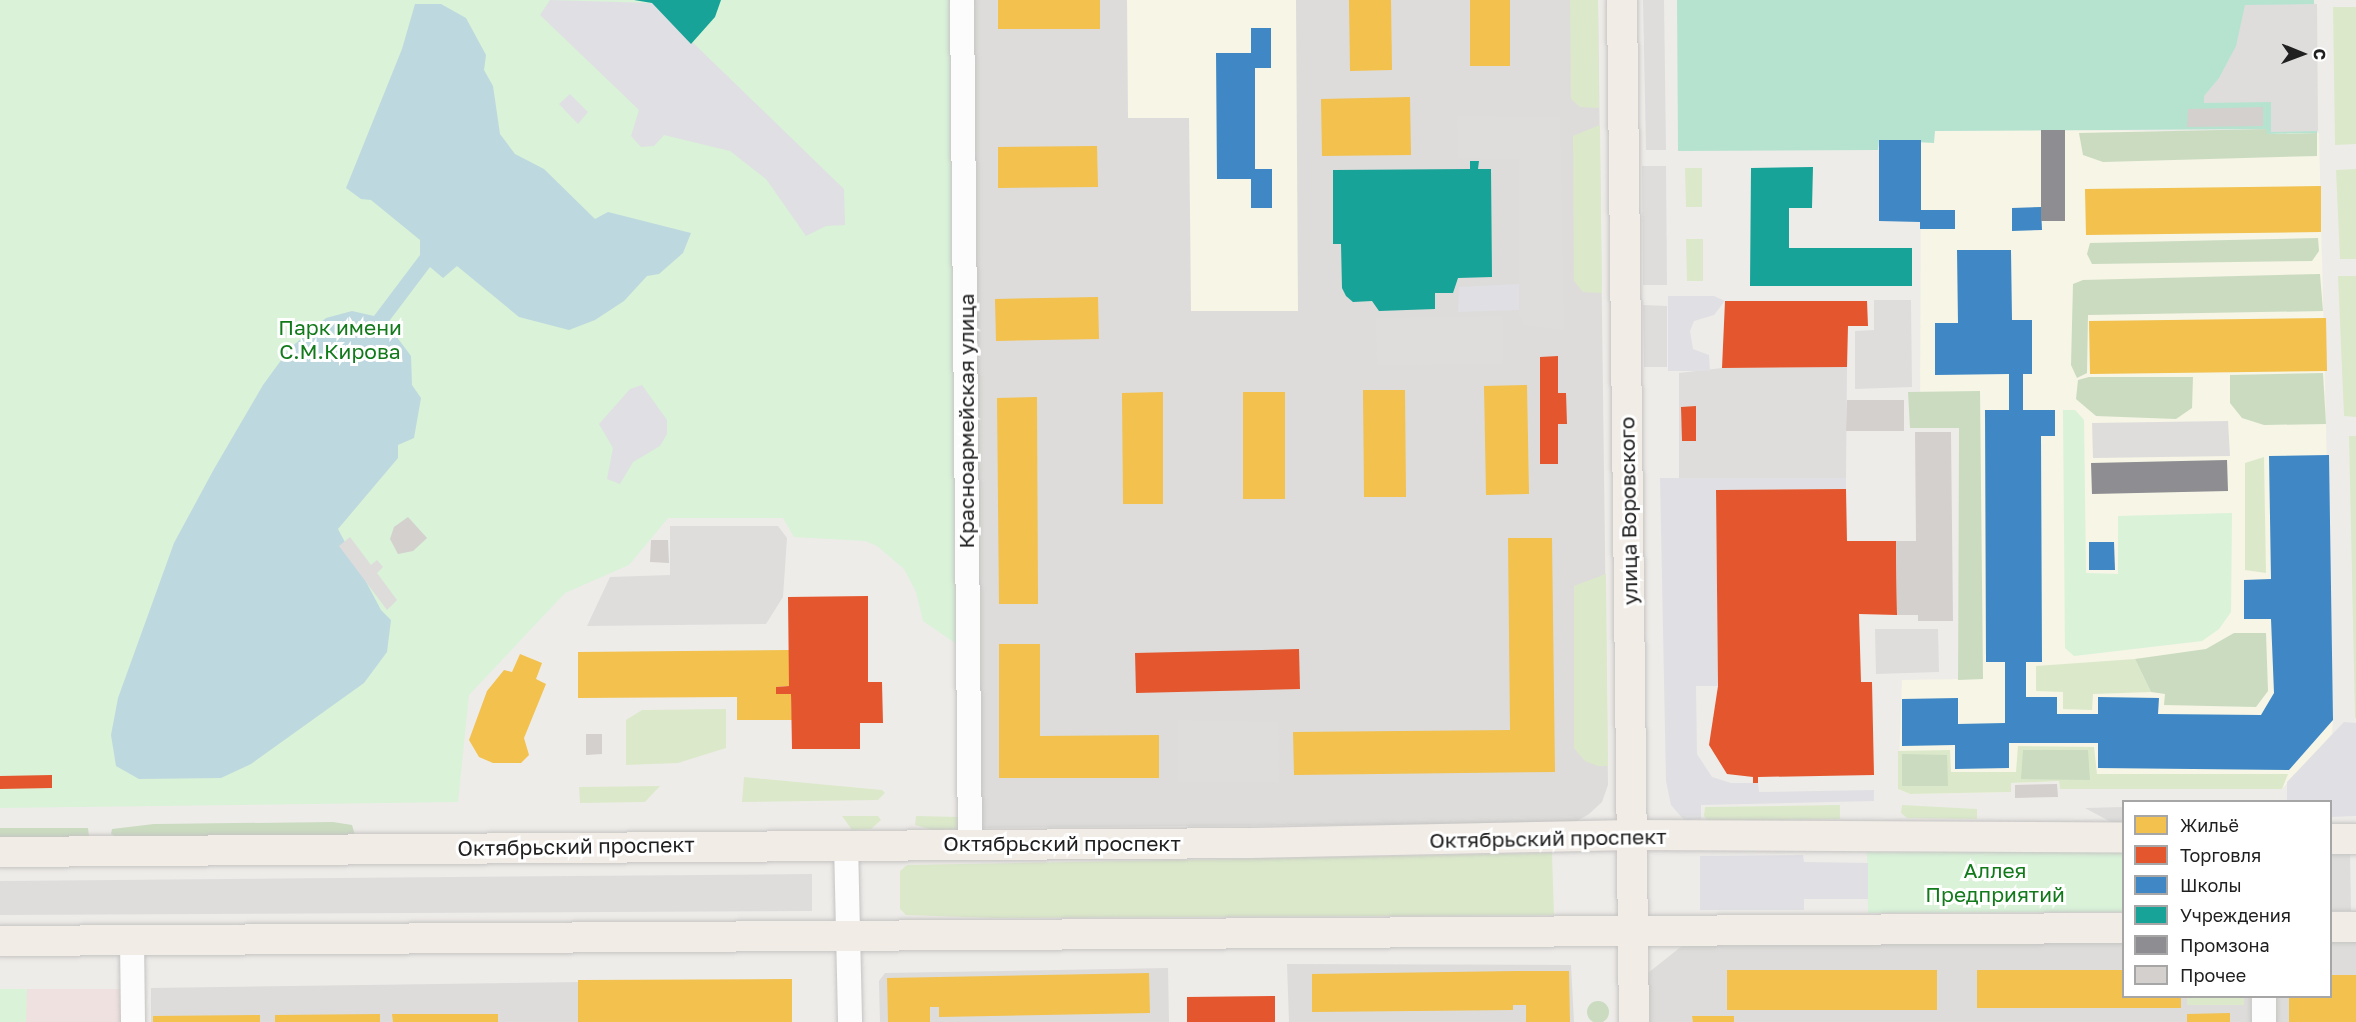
<!DOCTYPE html>
<html>
<head>
<meta charset="utf-8">
<style>
  body { margin:0 }
  #map { position:relative; width:2356px; height:1022px; overflow:hidden; background:#eeece9; font-family:"Golos Text",sans-serif }
  div>[style] { position:absolute }
  [style*='--x'] { left:calc(var(--x)*1px); top:calc(var(--y)*1px); width:calc(var(--w)*1px); rotate:calc(var(--a)*1deg) }
  .residential>* { inset:0; background:#dddcda }
  .commercial>* { inset:0; background:#efe1df }
  .education>* { inset:0; background:#f6f5e6 }
  .grass>* { inset:0; background:#dbe9ca }
  .forest>* { inset:0; background:#cadbc0 }
  .round { border-radius:50% }
  .park>* { inset:0; background:#d9f2d8 }
  .pitch>* { inset:0; background:#b6e3d0 }
  .parking>* { inset:0; background:#dedddc }
  .plaza>* { inset:0; background:#e0dfe3 }
  .water>* { inset:0; background:#bed8df }
  .pier>* { inset:0; background:#dddcdb }
  .homes>* { inset:0; background:#f2c14e }
  .shops>* { inset:0; background:#e4572e }
  .schools>* { inset:0; background:#3f88c5 }
  .public>* { inset:0; background:#17a398 }
  .industry>* { inset:0; background:#8d8d92 }
  .building>* { inset:0; background:#d3d0ce }
  .roads { filter:drop-shadow(0 0 2px #c5c4c3) drop-shadow(0 0 2px #c5c4c3) }
  .minor>* { height:24px; margin:-12px; padding:0 12px; transform-origin:12px; border-radius:12px; background:#fcfcfc }
  .major>* { height:30px; margin:-15px; padding:0 15px; transform-origin:15px; border-radius:15px; background:#f1ece6 }
  span { translate:-50% -50%; white-space:nowrap; text-align:center; line-height:1.15; -webkit-text-stroke:6px #fff; paint-order:stroke }
  .park-label { font-size:21px; color:#127a1b }
  .street-label { font-size:21px; color:#202020 }
  .legend { position:absolute; left:2122px; top:800px; width:210px; height:198px; box-sizing:border-box; background:#fff; border:2px solid #a6a6a6; margin:0; padding:8px 10px; list-style:none; font-size:18px; color:#202020 }
  .legend li { display:flex; align-items:center; gap:12px; height:30px }
  .legend b { width:30px; border:2px solid #a6a6a6 }
  .north { position:absolute; left:2272px; top:24px; width:60px; height:60px; -webkit-text-stroke:4px #fff; paint-order:stroke; rotate:91deg; font-size:16px; font-weight:700; line-height:24px; text-align:center; color:#202020 }
  .north::after { content:''; display:block; margin:auto; width:21px; height:27px; background:#202020; clip-path:polygon(50% 0,100% 100%,50% 72%,0 100%) }
</style>
</head>
<body>
<div id="map">
  <div class="residential">
    <i style="clip-path:polygon(969px 0,1598px 0,1608px 785px,1602px 802px,1589px 814px,1574px 823px,981px 828px)"></i>
    <i style="clip-path:polygon(2331px 941px,2356px 941px,2356px 1022px,2272px 1022px,2271px 997px,2330px 996px)"></i>
    <i style="clip-path:polygon(2123px 942px,2124px 996px,2251px 997px,2252px 1022px,1648px 1022px,1648px 973px,1682px 946px)"></i>
    <i style="clip-path:polygon(1287px 964px,1571px 965px,1574px 1022px,1289px 1022px)"></i>
    <i style="clip-path:polygon(1168px 968px,1169px 1022px,880px 1022px,879px 981px,885px 973px)"></i>
    <i style="clip-path:polygon(792px 979px,792px 1022px,151px 1022px,151px 988px)"></i>
  </div>
  <div class="commercial">
    <i style="clip-path:polygon(0 989px,122px 989px,122px 1022px,0 1022px)"></i>
  </div>
  <div class="education">
    <i style="clip-path:polygon(1127px 0,1296px 0,1298px 311px,1191px 311px,1189px 118px,1128px 118px)"></i>
    <i style="clip-path:polygon(2041px 130px,2041px 220px,2065px 130px,2319px 133px,2333px 720px,2332px 734px,2282px 789px,2060px 789px,2059px 781px,2011px 783px,2011px 792px,1910px 794px,1898px 789px,1902px 680px,1958px 679px,1959px 428px,1920px 428px,1921px 143px,1934px 131px)"></i>
  </div>
  <div class="grass">
    <i style="clip-path:polygon(1570px 0,1598px 0,1599px 108px,1580px 107px,1571px 99px)"></i>
    <i style="clip-path:polygon(2333px 7px,2356px 7px,2356px 144px,2335px 145px)"></i>
    <i style="clip-path:polygon(1600px 125px,1602px 293px,1583px 292px,1574px 281px,1573px 136px)"></i>
    <i style="clip-path:polygon(1685px 168px,1702px 168px,1702px 207px,1686px 207px)"></i>
    <i style="clip-path:polygon(2356px 169px,2356px 259px,2340px 259px,2336px 170px)"></i>
    <i style="clip-path:polygon(1686px 239px,1703px 239px,1703px 281px,1687px 281px)"></i>
    <i style="clip-path:polygon(2338px 276px,2356px 276px,2356px 417px,2344px 416px)"></i>
    <i style="clip-path:polygon(2349px 436px,2356px 436px,2356px 718px,2355px 718px)"></i>
    <i style="clip-path:polygon(2264px 457px,2266px 573px,2245px 570px,2245px 463px)"></i>
    <i style="clip-path:polygon(1606px 574px,1608px 766px,1598px 766px,1585px 761px,1574px 748px,1574px 586px)"></i>
    <i style="clip-path:polygon(2135px 659px,2151px 692px,2093px 694px,2092px 710px,2063px 709px,2063px 692px,2036px 691px,2036px 666px)"></i>
    <i style="clip-path:polygon(726px 709px,726px 748px,678px 763px,626px 765px,626px 720px,642px 710px)"></i>
    <i style="clip-path:polygon(2018px 746px,2094px 747px,2097px 774px,2288px 774px,2282px 789px,2060px 789px,2059px 781px,2011px 783px,2011px 792px,1910px 794px,1898px 789px,1898px 751px,1950px 750px,1951px 772px,2016px 772px)"></i>
    <i style="clip-path:polygon(744px 777px,882px 790px,885px 793px,878px 800px,742px 802px)"></i>
    <i style="clip-path:polygon(660px 786px,645px 802px,580px 803px,579px 787px)"></i>
    <i style="clip-path:polygon(1840px 805px,1840px 819px,1708px 821px,1704px 816px,1705px 807px)"></i>
    <i style="clip-path:polygon(1902px 805px,1977px 809px,1977px 819px,1907px 818px,1901px 813px)"></i>
    <i style="clip-path:polygon(842px 816px,878px 816px,881px 820px,871px 829px,852px 830px)"></i>
    <i style="clip-path:polygon(916px 816px,961px 817px,958px 829px,933px 830px,915px 825px)"></i>
    <i style="clip-path:polygon(1552px 853px,1554px 915px,994px 918px,906px 915px,900px 909px,900px 871px,907px 865px)"></i>
    <i style="clip-path:polygon(2187px 997px,2244px 997px,2244px 1005px,2187px 1005px)"></i>
  </div>
  <div class="forest">
    <i style="clip-path:polygon(2267px 129px,2268px 134px,2317px 133px,2317px 156px,2103px 162px,2083px 155px,2079px 133px)"></i>
    <i style="clip-path:polygon(2318px 238px,2319px 251px,2312px 261px,2092px 264px,2087px 254px,2090px 243px)"></i>
    <i style="clip-path:polygon(2320px 274px,2323px 311px,2088px 315px,2087px 373px,2077px 378px,2071px 365px,2073px 284px,2083px 280px)"></i>
    <i style="clip-path:polygon(2323px 373px,2326px 424px,2264px 425px,2242px 418px,2230px 403px,2230px 375px)"></i>
    <i style="clip-path:polygon(2089px 377px,2193px 377px,2192px 408px,2176px 419px,2096px 416px,2076px 399px,2078px 380px)"></i>
    <i style="clip-path:polygon(1980px 391px,1983px 679px,1958px 680px,1959px 428px,1910px 428px,1908px 392px)"></i>
    <i style="clip-path:polygon(2234px 633px,2266px 633px,2268px 691px,2256px 707px,2164px 705px,2165px 694px,2151px 692px,2135px 659px,2206px 649px)"></i>
    <i style="clip-path:polygon(2023px 750px,2088px 750px,2090px 780px,2021px 779px)"></i>
    <i style="clip-path:polygon(1902px 754px,1947px 755px,1948px 786px,1902px 786px)"></i>
    <i style="clip-path:polygon(333px 822px,352px 825px,355px 835px,126px 843px,111px 834px,112px 829px,154px 824px)"></i>
    <i style="clip-path:polygon(0 828px,88px 828px,89px 837px,0 841px)"></i>
    <i class="round" style="left:1587px;top:1001px;width:22px;height:22px"></i>
  </div>
  <div class="park">
    <i style="clip-path:polygon(0 0,952px 0,958px 645px,923px 621px,916px 592px,904px 569px,877px 546px,865px 541px,794px 537px,783px 518px,668px 518px,629px 565px,565px 593px,469px 695px,458px 802px,0 808px)"></i>
    <i style="clip-path:polygon(2063px 410px,2075px 410px,2084px 420px,2086px 573px,2118px 574px,2118px 516px,2232px 513px,2231px 612px,2219px 629px,2202px 641px,2074px 656px,2065px 648px)"></i>
    <i style="clip-path:polygon(2123px 851px,2123px 912px,1868px 913px,1867px 852px)"></i>
    <i style="clip-path:polygon(0 989px,27px 989px,26px 1022px,0 1022px)"></i>
  </div>
  <div class="pitch">
    <i style="clip-path:polygon(1677px 0,2314px 0,2317px 133px,2267px 134px,2266px 129px,1935px 131px,1934px 143px,1879px 140px,1878px 150px,1678px 151px)"></i>
  </div>
  <div class="parking">
    <i style="clip-path:polygon(1643px 0,1664px 0,1666px 150px,1646px 150px)"></i>
    <i style="clip-path:polygon(2317px 4px,2318px 131px,2271px 132px,2271px 102px,2204px 103px,2204px 96px,2219px 78px,2236px 46px,2245px 5px)"></i>
    <i style="clip-path:polygon(1457px 116px,1560px 117px,1564px 330px,1524px 325px,1519px 314px,1519px 159px,1458px 158px)"></i>
    <i style="clip-path:polygon(1642px 166px,1666px 166px,1667px 285px,1643px 285px)"></i>
    <i style="clip-path:polygon(1874px 300px,1911px 300px,1912px 387px,1855px 389px,1855px 331px,1874px 330px)"></i>
    <i style="clip-path:polygon(1643px 305px,1667px 306px,1667px 367px,1644px 367px)"></i>
    <i style="clip-path:polygon(1503px 316px,1503px 364px,1377px 365px,1376px 318px)"></i>
    <i style="clip-path:polygon(1847px 367px,1846px 478px,1679px 480px,1679px 373px,1722px 368px)"></i>
    <i style="clip-path:polygon(2228px 421px,2230px 456px,2093px 458px,2092px 423px)"></i>
    <i style="clip-path:polygon(670px 526px,778px 526px,787px 538px,783px 597px,766px 624px,587px 626px,610px 577px,670px 575px)"></i>
    <i style="clip-path:polygon(1875px 629px,1938px 629px,1939px 672px,1876px 674px)"></i>
    <i style="clip-path:polygon(1178px 720px,1278px 722px,1279px 782px,1178px 782px)"></i>
    <i style="clip-path:polygon(2123px 807px,2123px 822px,2111px 822px,2085px 808px)"></i>
    <i style="clip-path:polygon(2330px 850px,2350px 850px,2351px 911px,2331px 911px)"></i>
    <i style="clip-path:polygon(812px 874px,812px 911px,0 915px,0 881px)"></i>
  </div>
  <div class="plaza">
    <i style="clip-path:polygon(550px 0,652px 3px,844px 189px,845px 225px,826px 226px,806px 236px,766px 179px,730px 151px,664px 135px,654px 146px,641px 147px,631px 136px,639px 110px,540px 15px)"></i>
    <i style="clip-path:polygon(570px 94px,588px 112px,578px 124px,559px 104px)"></i>
    <i style="clip-path:polygon(1519px 284px,1519px 310px,1458px 312px,1459px 287px)"></i>
    <i style="clip-path:polygon(1668px 296px,1714px 296px,1725px 301px,1714px 315px,1694px 321px,1690px 331px,1693px 349px,1709px 355px,1710px 371px,1668px 371px)"></i>
    <i style="clip-path:polygon(642px 385px,667px 420px,667px 434px,660px 446px,633px 462px,620px 484px,607px 479px,613px 448px,599px 424px,630px 389px)"></i>
    <i style="clip-path:polygon(1660px 478px,1846px 478px,1846px 489px,1716px 490px,1718px 686px,1696px 686px,1697px 754px,1712px 777px,1731px 783px,1758px 783px,1759px 792px,1874px 790px,1874px 801px,1701px 805px,1701px 819px,1684px 820px,1671px 805px,1666px 781px)"></i>
    <i style="clip-path:polygon(2344px 722px,2356px 723px,2356px 816px,2331px 817px,2330px 802px,2287px 801px,2287px 782px)"></i>
    <i style="clip-path:polygon(1803px 855px,1804px 862px,1868px 863px,1868px 899px,1804px 899px,1804px 910px,1700px 910px,1700px 856px)"></i>
  </div>
  <div class="water">
    <i style="clip-path:polygon(415px 4px,441px 4px,466px 18px,486px 55px,484px 70px,493px 86px,500px 134px,515px 154px,544px 169px,595px 219px,608px 212px,691px 233px,683px 253px,659px 274px,647px 276px,624px 301px,595px 320px,569px 330px,519px 317px,457px 266px,443px 278px,430px 267px,387px 324px,411px 356px,412px 385px,421px 398px,414px 438px,398px 445px,398px 458px,338px 529px,381px 610px,391px 620px,387px 652px,364px 683px,251px 764px,221px 778px,139px 779px,116px 766px,111px 735px,118px 698px,174px 543px,214px 469px,263px 385px,290px 348px,326px 318px,352px 311px,374px 316px,420px 255px,420px 240px,371px 200px,361px 199px,346px 188px,402px 49px)"></i>
  </div>
  <div class="pier">
    <i style="clip-path:polygon(350px 537px,371px 565px,377px 560px,383px 567px,377px 573px,397px 600px,387px 610px,339px 546px)"></i>
  </div>
  <div class="homes">
    <i style="clip-path:polygon(998px 0,1100px 0,1100px 29px,998px 29px)"></i>
    <i style="clip-path:polygon(1349px 0,1391px 0,1392px 70px,1350px 71px)"></i>
    <i style="clip-path:polygon(1470px 0,1510px 0,1510px 66px,1470px 66px)"></i>
    <i style="clip-path:polygon(1410px 97px,1411px 155px,1322px 156px,1321px 99px)"></i>
    <i style="clip-path:polygon(1097px 146px,1098px 187px,998px 188px,998px 147px)"></i>
    <i style="clip-path:polygon(2321px 186px,2321px 232px,2086px 235px,2085px 189px)"></i>
    <i style="clip-path:polygon(1098px 297px,1099px 339px,996px 341px,995px 299px)"></i>
    <i style="clip-path:polygon(2326px 318px,2327px 371px,2090px 374px,2089px 321px)"></i>
    <i style="clip-path:polygon(1527px 385px,1529px 494px,1486px 495px,1484px 386px)"></i>
    <i style="clip-path:polygon(1363px 390px,1405px 390px,1406px 497px,1364px 497px)"></i>
    <i style="clip-path:polygon(1163px 392px,1163px 504px,1123px 504px,1122px 393px)"></i>
    <i style="clip-path:polygon(1243px 392px,1285px 392px,1285px 499px,1243px 499px)"></i>
    <i style="clip-path:polygon(1037px 397px,1038px 604px,999px 604px,997px 398px)"></i>
    <i style="clip-path:polygon(1508px 538px,1552px 538px,1555px 772px,1294px 775px,1293px 732px,1510px 730px)"></i>
    <i style="clip-path:polygon(999px 644px,1040px 644px,1040px 736px,1159px 735px,1159px 778px,999px 778px)"></i>
    <i style="clip-path:polygon(789px 650px,789px 686px,776px 687px,776px 694px,791px 694px,792px 720px,737px 720px,737px 697px,578px 698px,578px 652px)"></i>
    <i style="clip-path:polygon(520px 654px,542px 663px,536px 679px,546px 684px,524px 738px,529px 755px,521px 763px,493px 763px,479px 757px,469px 740px,487px 691px,504px 670px,512px 672px)"></i>
    <i style="clip-path:polygon(1727px 970px,1937px 970px,1937px 1010px,1727px 1010px)"></i>
    <i style="clip-path:polygon(1977px 970px,2124px 970px,2124px 996px,2181px 996px,2181px 1008px,1977px 1008px)"></i>
    <i style="clip-path:polygon(1517px 971px,1569px 971px,1570px 1022px,1526px 1022px,1526px 1005px,1513px 1005px,1513px 1010px,1312px 1012px,1312px 974px)"></i>
    <i style="clip-path:polygon(1149px 973px,1150px 1013px,939px 1017px,939px 1007px,930px 1007px,930px 1022px,888px 1022px,887px 978px)"></i>
    <i style="clip-path:polygon(2330px 975px,2356px 975px,2356px 1022px,2289px 1022px,2289px 996px,2330px 996px)"></i>
    <i style="clip-path:polygon(792px 979px,792px 1022px,578px 1022px,578px 980px)"></i>
    <i style="clip-path:polygon(2230px 1013px,2230px 1022px,2187px 1022px,2187px 1014px)"></i>
    <i style="clip-path:polygon(380px 1014px,380px 1022px,275px 1022px,275px 1015px)"></i>
    <i style="clip-path:polygon(392px 1014px,498px 1014px,498px 1022px,393px 1022px)"></i>
    <i style="clip-path:polygon(260px 1015px,260px 1022px,153px 1022px,153px 1016px)"></i>
    <i style="clip-path:polygon(1692px 1016px,1734px 1016px,1734px 1022px,1693px 1022px)"></i>
  </div>
  <div class="shops">
    <i style="clip-path:polygon(1725px 301px,1867px 301px,1868px 326px,1848px 326px,1847px 367px,1722px 368px)"></i>
    <i style="clip-path:polygon(1558px 356px,1558px 393px,1566px 393px,1567px 424px,1558px 424px,1558px 464px,1540px 464px,1540px 357px)"></i>
    <i style="clip-path:polygon(1696px 406px,1696px 441px,1682px 441px,1681px 407px)"></i>
    <i style="clip-path:polygon(1846px 489px,1847px 541px,1896px 541px,1897px 615px,1859px 614px,1861px 682px,1872px 682px,1874px 775px,1758px 777px,1758px 783px,1753px 783px,1753px 777px,1727px 774px,1709px 745px,1718px 686px,1716px 490px)"></i>
    <i style="clip-path:polygon(868px 596px,868px 682px,882px 682px,883px 723px,860px 723px,860px 749px,792px 749px,791px 694px,776px 694px,776px 687px,789px 686px,788px 597px)"></i>
    <i style="clip-path:polygon(1299px 649px,1300px 689px,1136px 693px,1135px 653px)"></i>
    <i style="clip-path:polygon(52px 775px,52px 788px,0 789px,0 776px)"></i>
    <i style="clip-path:polygon(1275px 996px,1275px 1022px,1187px 1022px,1187px 997px)"></i>
  </div>
  <div class="schools">
    <i style="clip-path:polygon(1251px 28px,1271px 28px,1271px 68px,1255px 68px,1255px 169px,1272px 169px,1272px 208px,1251px 208px,1251px 179px,1217px 179px,1216px 53px,1251px 53px)"></i>
    <i style="clip-path:polygon(1879px 140px,1921px 140px,1921px 210px,1955px 210px,1955px 229px,1920px 229px,1920px 222px,1879px 221px)"></i>
    <i style="clip-path:polygon(2041px 207px,2042px 230px,2012px 231px,2012px 208px)"></i>
    <i style="clip-path:polygon(1957px 250px,2011px 250px,2012px 320px,2032px 320px,2032px 374px,2023px 374px,2023px 410px,2055px 410px,2055px 436px,2041px 436px,2042px 662px,2026px 662px,2026px 697px,2057px 697px,2057px 714px,2098px 714px,2098px 697px,2159px 698px,2158px 714px,2261px 715px,2274px 693px,2271px 619px,2244px 619px,2244px 580px,2271px 579px,2269px 456px,2329px 455px,2333px 720px,2289px 770px,2098px 768px,2098px 743px,2009px 743px,2009px 768px,1955px 769px,1955px 745px,1902px 746px,1902px 699px,1958px 698px,1958px 724px,2005px 723px,2005px 662px,1986px 662px,1985px 410px,2009px 410px,2009px 374px,1935px 375px,1935px 323px,1958px 323px)"></i>
    <i style="clip-path:polygon(2089px 542px,2114px 542px,2115px 570px,2089px 570px)"></i>
  </div>
  <div class="public">
    <i style="clip-path:polygon(634px 0,721px 0,715px 17px,691px 44px,652px 3px)"></i>
    <i style="clip-path:polygon(1470px 161px,1479px 161px,1478px 169px,1491px 169px,1492px 277px,1458px 278px,1453px 293px,1435px 293px,1435px 309px,1379px 311px,1372px 301px,1353px 302px,1346px 296px,1342px 288px,1341px 244px,1333px 244px,1333px 170px,1470px 169px)"></i>
    <i style="clip-path:polygon(1813px 167px,1812px 208px,1789px 208px,1789px 248px,1912px 248px,1912px 286px,1750px 286px,1751px 168px)"></i>
  </div>
  <div class="industry">
    <i style="clip-path:polygon(2041px 130px,2065px 130px,2065px 221px,2041px 221px)"></i>
    <i style="clip-path:polygon(2227px 460px,2228px 491px,2092px 494px,2091px 463px)"></i>
  </div>
  <div class="building">
    <i style="clip-path:polygon(2263px 107px,2263px 126px,2187px 127px,2188px 109px)"></i>
    <i style="clip-path:polygon(1847px 400px,1904px 400px,1904px 431px,1846px 431px)"></i>
    <i style="clip-path:polygon(1915px 432px,1951px 432px,1953px 621px,1918px 621px,1918px 615px,1897px 615px,1896px 541px,1916px 541px)"></i>
    <i style="clip-path:polygon(408px 517px,427px 538px,413px 551px,398px 554px,390px 539px,394px 527px)"></i>
    <i style="clip-path:polygon(651px 540px,668px 540px,669px 563px,650px 562px)"></i>
    <i style="clip-path:polygon(586px 734px,602px 734px,602px 754px,586px 755px)"></i>
    <i style="clip-path:polygon(2057px 784px,2058px 797px,2015px 798px,2015px 785px)"></i>
  </div>
  <div class="roads">
    <div class="minor">
      <i style="--x:962;--y:0;--w:842;--a:89.46"></i>
      <i style="--x:846;--y:843;--w:179;--a:88.7"></i>
      <i style="--x:132;--y:940;--w:82;--a:89.3"></i>
      <i style="--x:2264;--y:996;--w:26;--a:90"></i>
    </div>
    <div class="major">
      <i style="--x:1622;--y:0;--w:1022;--a:89.33"></i>
      <i style="--x:2330;--y:839;--w:26;--a:0"></i>
      <i style="--x:0;--y:852;--w:1250;--a:-0.41"></i>
      <i style="--x:1250;--y:843;--w:382;--a:-1.2"></i>
      <i style="--x:1632;--y:835;--w:492;--a:0.3"></i>
      <i style="--x:2330;--y:927;--w:26;--a:0"></i>
      <i style="--x:0;--y:941;--w:2124;--a:-0.35"></i>
    </div>
  </div>
  <div class="park-label">
    <span style="left:340px;top:339px">Парк имени<br>С.М.Кирова</span>
    <span style="left:1995px;top:882px">Аллея<br>Предприятий</span>
  </div>
  <div class="street-label">
    <span style="left:966px;top:421px;rotate:-90deg">Красноармейская улица</span>
    <span style="left:1628px;top:511px;rotate:-91deg">улица Воровского</span>
    <span style="left:1548px;top:838px;rotate:-1deg">Октябрьский проспект</span>
    <span style="left:1062px;top:843px">Октябрьский проспект</span>
    <span style="left:576px;top:846px;rotate:-1deg">Октябрьский проспект</span>
  </div>
  <ul class="legend">
  <li><b style="height:16px;background:#f2c14e"></b>Жильё</li>
  <li><b style="height:16px;background:#e4572e"></b>Торговля</li>
  <li><b style="height:16px;background:#3f88c5"></b>Школы</li>
  <li><b style="height:16px;background:#17a398"></b>Учреждения</li>
  <li><b style="height:16px;background:#8d8d92"></b>Промзона</li>
  <li><b style="height:16px;background:#d3d0ce"></b>Прочее</li>
  </ul>
  <div class="north">С</div>
</div>
</body>
</html>
